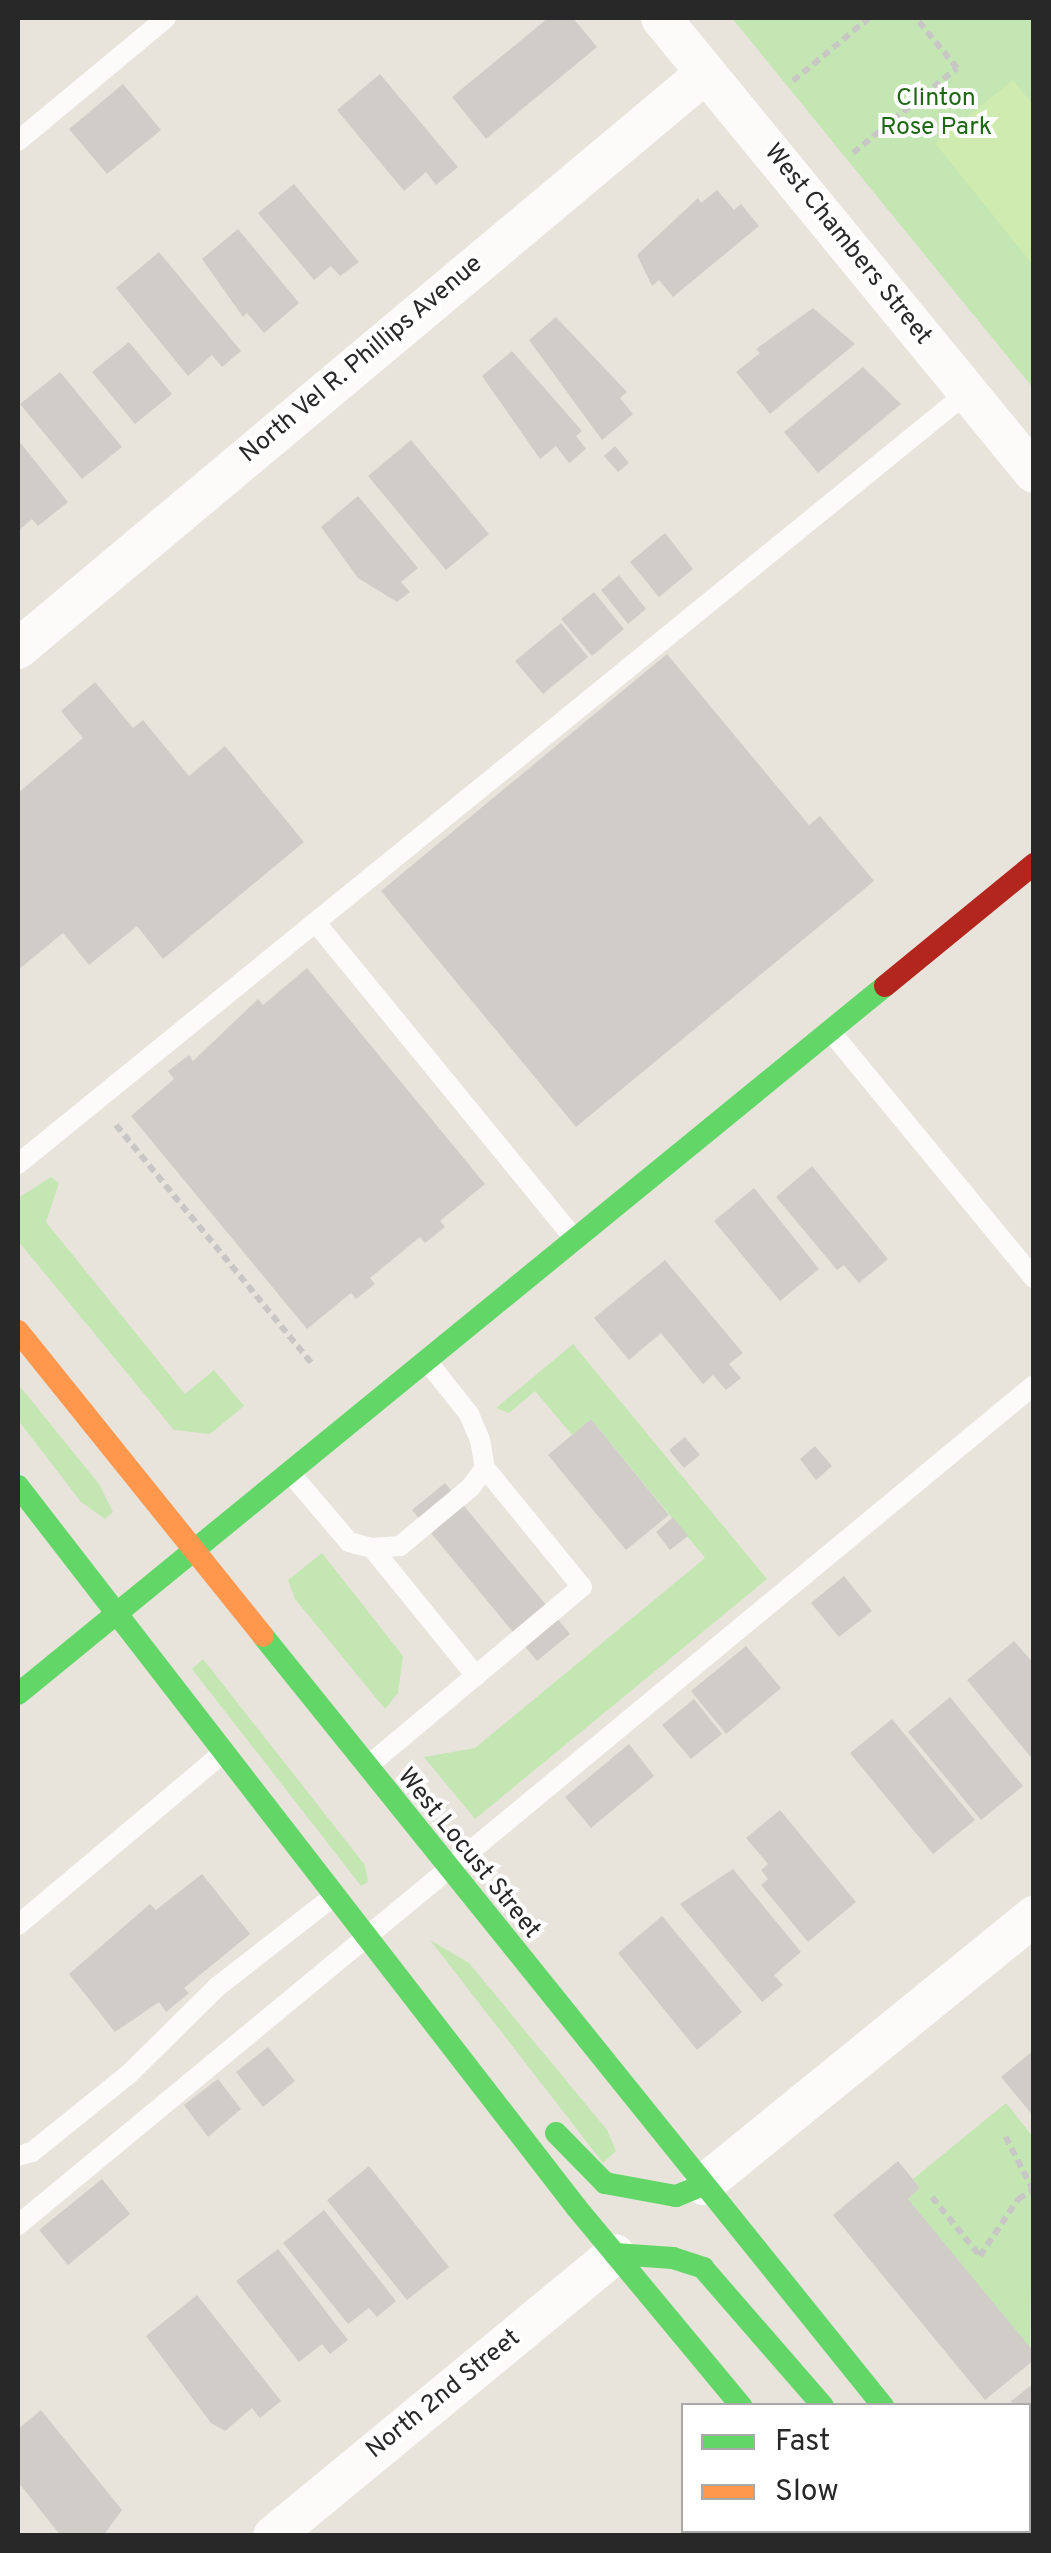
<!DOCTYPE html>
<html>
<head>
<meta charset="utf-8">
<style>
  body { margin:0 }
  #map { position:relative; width:1051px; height:2553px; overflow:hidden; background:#e8e4dc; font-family:Overpass,sans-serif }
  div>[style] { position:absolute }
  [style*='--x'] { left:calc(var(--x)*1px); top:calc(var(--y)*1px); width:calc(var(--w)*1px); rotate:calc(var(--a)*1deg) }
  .green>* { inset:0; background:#c4e6b2 }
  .pitch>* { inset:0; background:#d0ebaf }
  .building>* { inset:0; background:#d0cdc8 }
  .path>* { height:6px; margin-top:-3px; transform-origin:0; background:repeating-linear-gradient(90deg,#c8c7c6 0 8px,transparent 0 13px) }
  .lane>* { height:20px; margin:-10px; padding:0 10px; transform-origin:10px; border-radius:10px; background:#fcfbfa }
  .street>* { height:40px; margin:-20px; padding:0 20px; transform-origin:20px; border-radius:20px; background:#fcfbfa }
  .fast>* { height:22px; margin:-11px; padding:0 11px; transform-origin:11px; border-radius:11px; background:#63d668 }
  .slow>* { height:22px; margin:-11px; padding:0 11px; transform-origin:11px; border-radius:11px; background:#ff974d }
  .jam>* { height:22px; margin:-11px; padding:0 11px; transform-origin:11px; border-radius:11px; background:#b3261e }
  span { translate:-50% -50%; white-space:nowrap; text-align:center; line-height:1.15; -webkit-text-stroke:8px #fff; paint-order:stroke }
  .park-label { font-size:25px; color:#1f6914 }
  .street-label { font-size:25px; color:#282828 }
  .frame { position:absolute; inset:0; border:20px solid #282828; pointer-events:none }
  .legend { position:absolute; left:681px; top:2403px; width:350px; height:130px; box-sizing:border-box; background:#fff; border:2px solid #a9a9a9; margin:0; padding:12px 18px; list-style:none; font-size:30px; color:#282828 }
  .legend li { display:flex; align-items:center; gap:20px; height:50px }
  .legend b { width:50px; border:2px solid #a9a9a9 }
</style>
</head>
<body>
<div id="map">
  <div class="green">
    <i style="clip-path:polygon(732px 18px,1033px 18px,1033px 388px)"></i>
    <i style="clip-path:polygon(51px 1177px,59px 1183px,46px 1222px,185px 1394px,214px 1370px,244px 1406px,210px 1434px,174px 1430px,18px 1241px,18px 1198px)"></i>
    <i style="clip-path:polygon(573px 1344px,767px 1579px,475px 1819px,424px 1757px,475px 1748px,705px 1558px,591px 1419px,572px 1435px,535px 1391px,509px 1413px,496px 1408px)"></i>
    <i style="clip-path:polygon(18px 1384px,99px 1484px,113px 1512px,105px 1519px,81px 1502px,18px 1420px)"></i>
    <i style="clip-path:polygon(322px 1553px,403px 1656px,398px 1693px,385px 1709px,295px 1599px,288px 1580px)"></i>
    <i style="clip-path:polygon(203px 1659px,365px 1865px,368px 1882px,361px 1886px,192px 1669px)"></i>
    <i style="clip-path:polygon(430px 1940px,469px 1963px,607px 2130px,616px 2151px,603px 2163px)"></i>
    <i style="clip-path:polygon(1006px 2103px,1033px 2137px,1030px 2348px,908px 2199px,920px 2188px,913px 2179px)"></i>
  </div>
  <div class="pitch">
    <i style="clip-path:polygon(1013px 80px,1033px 105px,1033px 265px,935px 143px)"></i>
  </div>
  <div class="building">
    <i style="clip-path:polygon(548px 18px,573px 18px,597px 47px,486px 139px,452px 97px)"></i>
    <i style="clip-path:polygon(380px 74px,458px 167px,436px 185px,426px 172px,404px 191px,337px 110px)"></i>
    <i style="clip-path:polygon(123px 84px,161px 130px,107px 174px,69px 129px)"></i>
    <i style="clip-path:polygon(294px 184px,359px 262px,340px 276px,331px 266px,314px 280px,258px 213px)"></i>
    <i style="clip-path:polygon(717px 190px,734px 210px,741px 204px,759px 226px,673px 297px,659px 280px,652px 286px,637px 255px,698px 198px,701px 203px)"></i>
    <i style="clip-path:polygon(238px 229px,299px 303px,264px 333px,247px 313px,243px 317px,202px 259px)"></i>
    <i style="clip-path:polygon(159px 252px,241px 351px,222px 367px,212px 355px,188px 376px,116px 288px)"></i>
    <i style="clip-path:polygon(813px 308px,855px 344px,770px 414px,736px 372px,760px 353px,756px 349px)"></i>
    <i style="clip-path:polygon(556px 317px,627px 392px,620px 398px,633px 414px,602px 440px,529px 340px)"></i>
    <i style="clip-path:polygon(129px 342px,172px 394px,135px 424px,92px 372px)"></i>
    <i style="clip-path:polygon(512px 351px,582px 431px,576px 436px,586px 449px,569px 463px,556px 446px,540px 459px,482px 376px)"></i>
    <i style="clip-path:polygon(863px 367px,901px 404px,818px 473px,784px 432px)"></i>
    <i style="clip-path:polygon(60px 372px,122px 447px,82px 479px,20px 404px)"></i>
    <i style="clip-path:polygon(18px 440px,68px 502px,38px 526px,32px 519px,18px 531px)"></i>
    <i style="clip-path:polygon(411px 440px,489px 534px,446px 570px,368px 476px)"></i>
    <i style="clip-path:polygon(615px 446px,629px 463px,618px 472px,604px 456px)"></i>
    <i style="clip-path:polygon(358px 496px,418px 568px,401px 582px,410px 592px,397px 602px,358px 578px,321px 527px)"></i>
    <i style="clip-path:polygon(665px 533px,693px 569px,659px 597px,630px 562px)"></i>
    <i style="clip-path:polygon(619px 575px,646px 609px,628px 624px,601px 590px)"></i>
    <i style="clip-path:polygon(594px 592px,624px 629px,592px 656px,561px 619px)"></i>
    <i style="clip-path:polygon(561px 623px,588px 657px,543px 694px,515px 661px)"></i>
    <i style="clip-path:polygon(667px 654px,809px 825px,820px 816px,874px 881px,576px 1127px,381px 891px)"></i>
    <i style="clip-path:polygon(95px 682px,133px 728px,143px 720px,189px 776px,225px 746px,304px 842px,163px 959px,137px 926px,89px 965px,63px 933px,18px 970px,18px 793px,83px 738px,61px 711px)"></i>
    <i style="clip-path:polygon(307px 968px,485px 1184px,440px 1221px,445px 1227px,425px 1243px,420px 1237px,370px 1278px,375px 1284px,356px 1299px,351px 1293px,307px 1329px,131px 1116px,174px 1079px,168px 1071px,189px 1055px,193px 1061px,258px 999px,263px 1005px)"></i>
    <i style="clip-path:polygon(812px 1166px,888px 1259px,859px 1283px,844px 1265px,837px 1270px,776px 1197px)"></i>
    <i style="clip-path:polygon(754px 1188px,819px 1269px,780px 1301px,714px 1221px)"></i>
    <i style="clip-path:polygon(665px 1260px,743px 1353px,729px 1364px,741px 1378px,726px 1390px,713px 1375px,703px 1384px,661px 1333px,629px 1360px,594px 1318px)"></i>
    <i style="clip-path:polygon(591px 1419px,669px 1515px,626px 1550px,548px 1455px)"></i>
    <i style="clip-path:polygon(685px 1437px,700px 1455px,684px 1468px,669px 1450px)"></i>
    <i style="clip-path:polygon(815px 1446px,832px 1466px,816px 1480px,800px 1459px)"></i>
    <i style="clip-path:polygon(445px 1483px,570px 1634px,537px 1661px,412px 1510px)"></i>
    <i style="clip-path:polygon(673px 1517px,688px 1536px,670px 1550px,656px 1532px)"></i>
    <i style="clip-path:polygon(844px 1576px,872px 1611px,839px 1637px,811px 1603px)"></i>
    <i style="clip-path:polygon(1014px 1641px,1034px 1664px,1034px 1761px,967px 1680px)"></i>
    <i style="clip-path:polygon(746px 1646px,781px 1688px,726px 1734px,691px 1691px)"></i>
    <i style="clip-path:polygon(950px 1697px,1023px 1786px,981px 1820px,908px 1732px)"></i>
    <i style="clip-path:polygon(694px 1699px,722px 1734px,691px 1759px,662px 1725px)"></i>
    <i style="clip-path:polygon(892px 1719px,975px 1820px,933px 1854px,850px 1753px)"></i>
    <i style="clip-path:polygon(629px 1744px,654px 1776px,591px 1828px,565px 1797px)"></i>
    <i style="clip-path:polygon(780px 1810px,856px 1902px,808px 1942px,761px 1885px,768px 1879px,761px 1870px,768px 1864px,746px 1838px)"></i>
    <i style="clip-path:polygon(733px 1869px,801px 1952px,774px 1975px,783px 1985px,762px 2002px,680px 1904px)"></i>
    <i style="clip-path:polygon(202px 1874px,250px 1934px,184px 1988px,189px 1993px,166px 2012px,159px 2002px,115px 2032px,69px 1974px,150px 1904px,156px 1910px)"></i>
    <i style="clip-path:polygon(662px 1916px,742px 2012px,697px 2050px,618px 1953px)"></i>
    <i style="clip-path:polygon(268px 2047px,295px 2081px,263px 2107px,236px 2072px)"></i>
    <i style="clip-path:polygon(1034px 2050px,1034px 2117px,1001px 2077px)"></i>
    <i style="clip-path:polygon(218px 2079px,241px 2109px,208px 2137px,184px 2105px)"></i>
    <i style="clip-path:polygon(898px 2161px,920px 2188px,908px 2199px,1034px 2352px,1034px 2360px,985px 2400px,833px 2215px)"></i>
    <i style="clip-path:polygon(369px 2166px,449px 2267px,407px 2300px,327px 2200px)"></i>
    <i style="clip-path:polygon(102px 2179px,130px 2214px,68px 2265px,39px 2230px)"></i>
    <i style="clip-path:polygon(324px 2210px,396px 2301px,377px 2317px,369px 2308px,348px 2324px,283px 2243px)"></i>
    <i style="clip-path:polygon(278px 2249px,348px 2340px,330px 2354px,322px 2344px,299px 2362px,236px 2281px)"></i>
    <i style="clip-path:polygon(197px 2295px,281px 2401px,260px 2418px,252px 2408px,225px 2431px,211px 2423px,146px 2336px)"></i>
    <i style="clip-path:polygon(1034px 2383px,1034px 2430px,1028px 2406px,1010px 2402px)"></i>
    <i style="clip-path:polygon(41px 2410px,122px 2510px,103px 2536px,61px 2536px,18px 2482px,18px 2429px)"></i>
  </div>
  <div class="path">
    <i style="--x:793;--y:81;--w:99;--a:-39.7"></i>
    <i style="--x:853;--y:153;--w:134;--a:-39.3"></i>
    <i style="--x:957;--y:68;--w:65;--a:-129.4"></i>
    <i style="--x:116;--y:1125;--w:310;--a:50.6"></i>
    <i style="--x:932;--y:2197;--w:76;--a:50.9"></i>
    <i style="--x:980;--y:2256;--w:69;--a:-56.3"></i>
    <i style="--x:1018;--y:2199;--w:17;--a:-31"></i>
    <i style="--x:1033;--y:2190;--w:65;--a:-117.3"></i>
  </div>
  <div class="lane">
    <i style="--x:18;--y:141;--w:192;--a:-39.7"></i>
    <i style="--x:316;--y:923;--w:407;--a:50.7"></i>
    <i style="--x:831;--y:1032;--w:319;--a:50.5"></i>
    <i style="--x:18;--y:1164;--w:1224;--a:-39.1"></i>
    <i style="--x:292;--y:1475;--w:88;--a:49.6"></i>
    <i style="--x:349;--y:1542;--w:24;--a:15"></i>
    <i style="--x:372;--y:1548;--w:28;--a:-4"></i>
    <i style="--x:400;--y:1546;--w:92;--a:-39.7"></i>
    <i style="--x:471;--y:1487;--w:24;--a:-54"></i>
    <i style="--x:485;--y:1468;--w:28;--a:-100"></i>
    <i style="--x:480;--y:1440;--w:28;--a:-113"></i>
    <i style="--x:469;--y:1414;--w:69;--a:-128.5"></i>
    <i style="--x:372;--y:1548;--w:165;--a:50.9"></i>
    <i style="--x:370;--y:1764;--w:276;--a:-39.9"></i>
    <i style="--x:582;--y:1587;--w:154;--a:-129.2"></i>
    <i style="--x:18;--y:1925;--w:268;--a:-40"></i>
    <i style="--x:18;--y:2156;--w:15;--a:-16"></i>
    <i style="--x:32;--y:2152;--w:124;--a:-38.8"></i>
    <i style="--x:129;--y:2074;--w:124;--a:-44.7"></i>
    <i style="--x:217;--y:1987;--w:150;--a:-37.9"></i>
    <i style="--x:18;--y:2225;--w:1318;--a:-39.58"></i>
  </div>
  <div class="street">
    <i style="--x:661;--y:18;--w:588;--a:50.66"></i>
    <i style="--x:18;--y:649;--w:897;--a:-39.94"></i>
    <i style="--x:703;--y:2185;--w:427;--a:-39.1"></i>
    <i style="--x:273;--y:2536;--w:443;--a:-39.5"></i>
  </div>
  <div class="fast">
    <i style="--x:18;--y:1486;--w:912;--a:52.26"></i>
    <i style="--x:576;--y:2207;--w:259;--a:50.3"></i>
    <i style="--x:263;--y:1636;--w:989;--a:51.16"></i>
    <i style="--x:18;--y:1694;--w:1119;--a:-39.24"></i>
    <i style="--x:556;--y:2133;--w:70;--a:45.6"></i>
    <i style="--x:605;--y:2183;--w:72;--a:10.4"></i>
    <i style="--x:676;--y:2196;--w:29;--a:-22"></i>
    <i style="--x:615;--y:2254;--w:58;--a:3.9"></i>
    <i style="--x:673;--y:2258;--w:32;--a:18"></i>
    <i style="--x:703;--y:2268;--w:183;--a:49"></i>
    <i style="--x:848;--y:2530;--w:7;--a:56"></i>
  </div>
  <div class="slow">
    <i style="--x:18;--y:1331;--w:391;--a:51.2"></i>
  </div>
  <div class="jam">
    <i style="--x:885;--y:986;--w:193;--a:-39.3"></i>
    <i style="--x:939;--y:2530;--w:11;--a:34"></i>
  </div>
  <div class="park-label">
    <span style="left:936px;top:114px">Clinton<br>Rose Park</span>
  </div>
  <div class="street-label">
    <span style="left:847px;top:245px;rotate:51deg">West Chambers Street</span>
    <span style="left:362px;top:360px;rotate:-40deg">North Vel R. Phillips Avenue</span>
    <span style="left:468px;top:1854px;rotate:51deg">West Locust Street</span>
    <span style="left:444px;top:2395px;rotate:-39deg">North 2nd Street</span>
  </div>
  <div class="frame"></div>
  <ul class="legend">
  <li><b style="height:12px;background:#63d668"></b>Fast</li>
  <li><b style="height:12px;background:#ff974d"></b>Slow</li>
  </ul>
</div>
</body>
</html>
